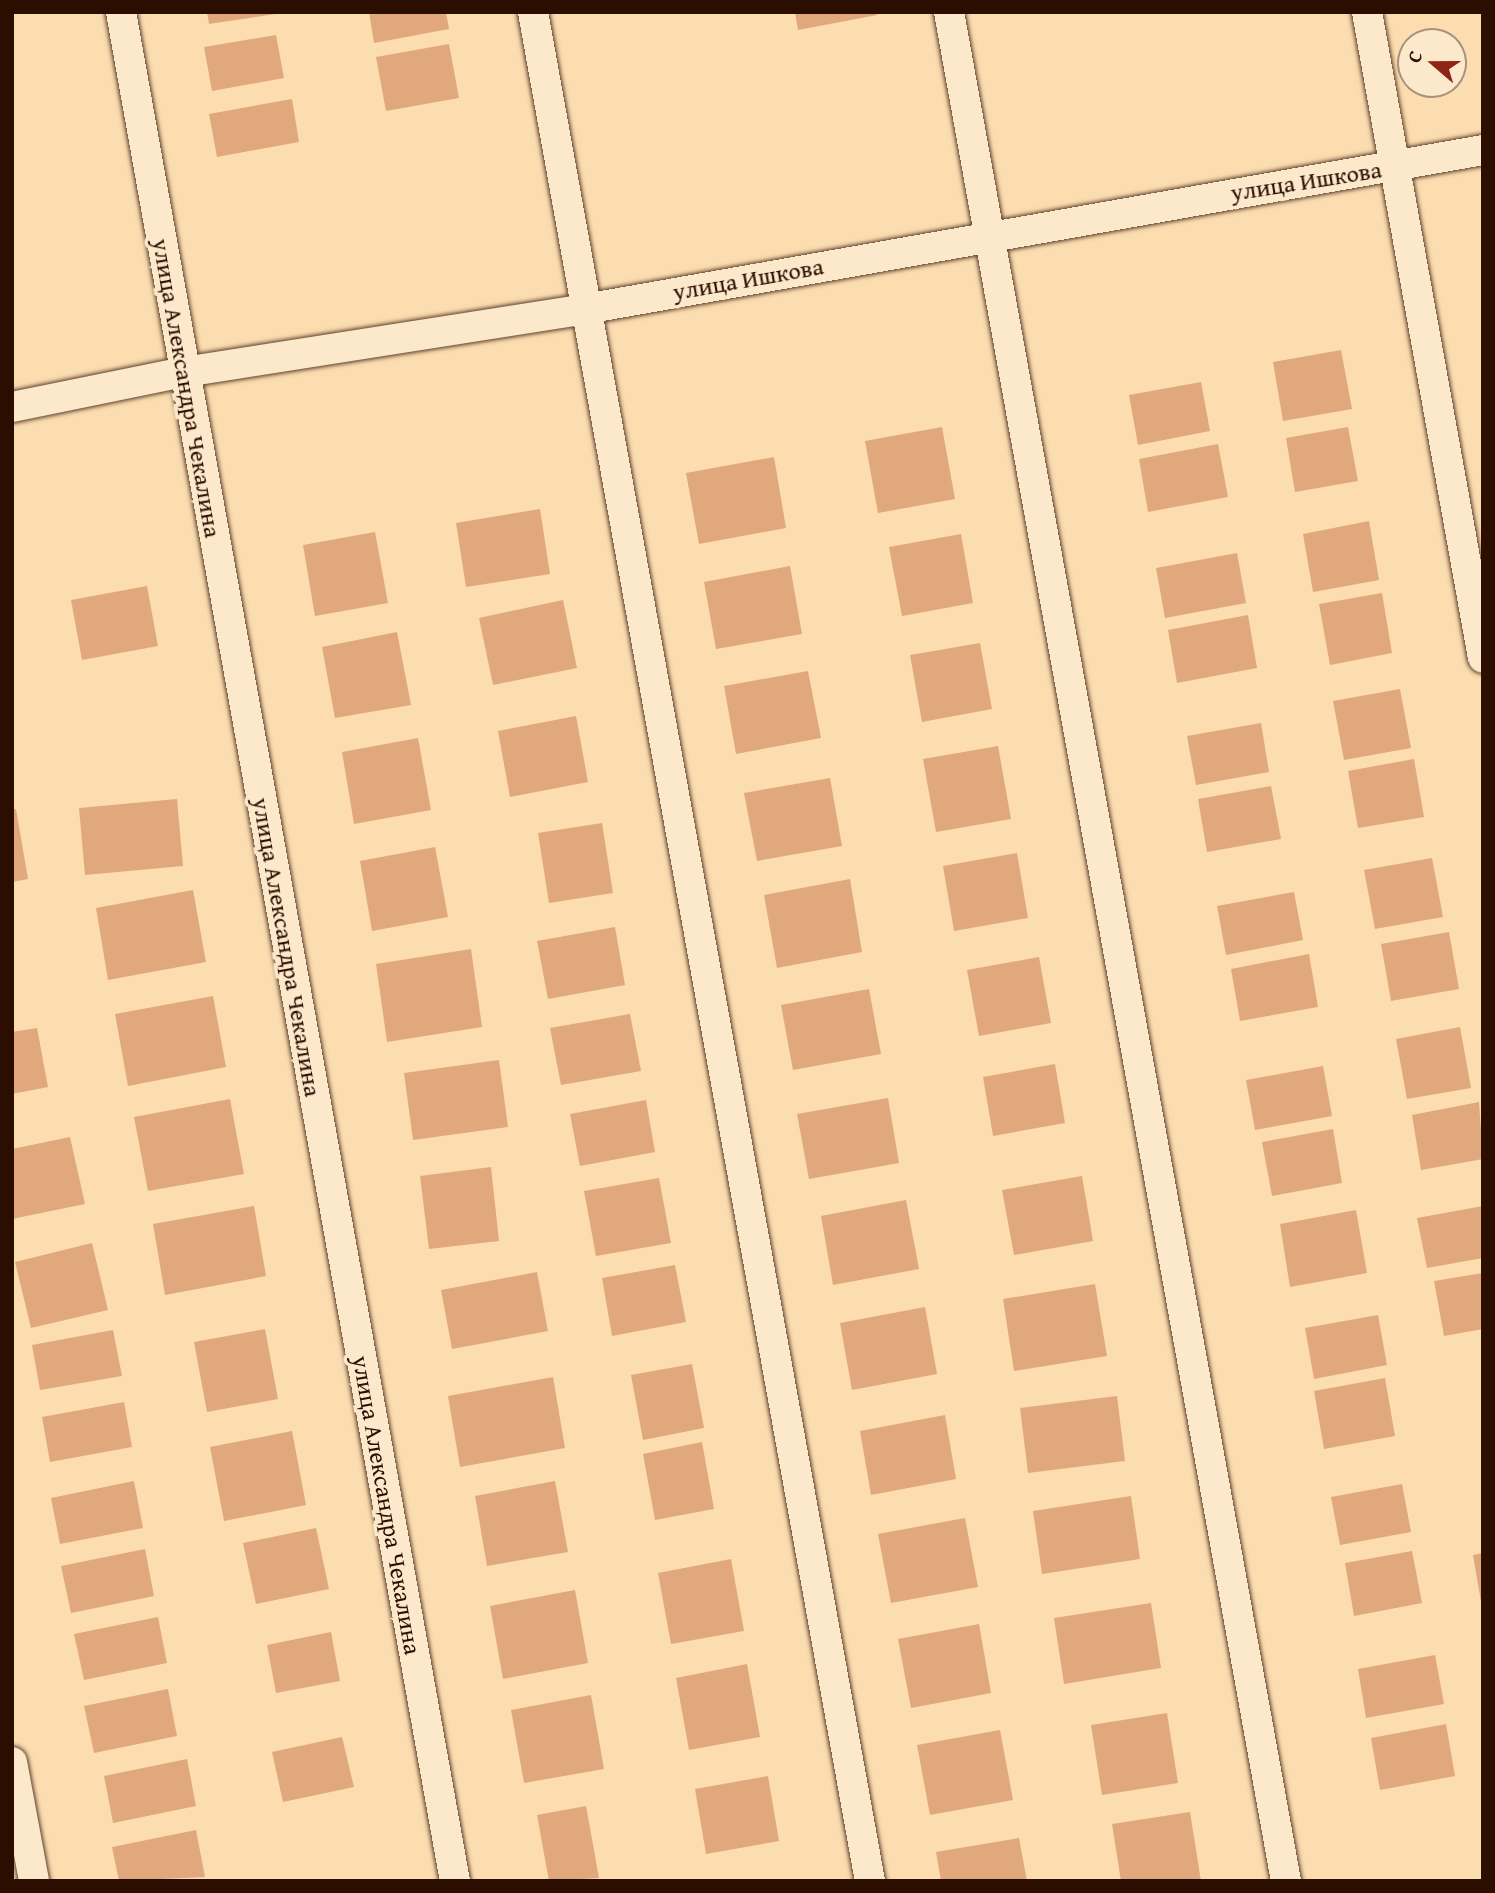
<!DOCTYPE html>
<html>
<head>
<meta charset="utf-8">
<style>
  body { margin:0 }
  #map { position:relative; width:1495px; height:1893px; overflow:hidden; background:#fbddb0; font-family:"Gentium Book Plus",serif }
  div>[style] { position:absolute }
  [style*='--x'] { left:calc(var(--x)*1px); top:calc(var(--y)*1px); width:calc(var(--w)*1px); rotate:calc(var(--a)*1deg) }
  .building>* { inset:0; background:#e2a87d }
  .roads { filter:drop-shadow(0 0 2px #60422d) drop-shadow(0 0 2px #60422d) }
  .street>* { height:30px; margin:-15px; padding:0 15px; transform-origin:15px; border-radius:15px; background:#fce9cc }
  span { translate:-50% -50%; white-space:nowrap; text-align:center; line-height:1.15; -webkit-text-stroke:7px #fce9cc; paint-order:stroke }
  .street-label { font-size:24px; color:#2c0e01 }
  .frame { position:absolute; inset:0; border:14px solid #2c0e01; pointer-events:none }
  .north { position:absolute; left:1397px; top:28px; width:70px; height:70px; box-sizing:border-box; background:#fce9cc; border:2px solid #a9917b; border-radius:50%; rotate:290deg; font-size:19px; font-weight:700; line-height:28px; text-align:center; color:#2c0e01 }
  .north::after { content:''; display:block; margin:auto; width:24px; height:32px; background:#8f2418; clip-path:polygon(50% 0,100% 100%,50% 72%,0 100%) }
</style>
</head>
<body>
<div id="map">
  <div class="building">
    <i style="clip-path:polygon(207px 12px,276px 12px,276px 14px,209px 24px)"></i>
    <i style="clip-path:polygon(369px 12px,446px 12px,449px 29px,374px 43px)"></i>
    <i style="clip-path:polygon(795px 12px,876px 12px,877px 15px,798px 30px)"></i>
    <i style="clip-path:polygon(276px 35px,284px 78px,212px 91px,204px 47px)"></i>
    <i style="clip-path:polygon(449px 44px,459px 98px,386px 111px,376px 57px)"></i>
    <i style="clip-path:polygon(292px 99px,299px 142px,217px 157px,209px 114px)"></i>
    <i style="clip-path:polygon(1341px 350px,1352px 409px,1283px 421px,1273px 362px)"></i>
    <i style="clip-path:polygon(1201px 382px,1210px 431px,1138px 445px,1129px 395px)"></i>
    <i style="clip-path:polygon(942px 427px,955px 499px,878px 513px,865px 441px)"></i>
    <i style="clip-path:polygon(1348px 427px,1358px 481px,1295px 492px,1286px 438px)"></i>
    <i style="clip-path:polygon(1218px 444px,1228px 497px,1148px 512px,1139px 459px)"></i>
    <i style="clip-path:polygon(774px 457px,786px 528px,699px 544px,686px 473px)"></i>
    <i style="clip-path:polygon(540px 509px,550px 574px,466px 587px,456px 523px)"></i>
    <i style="clip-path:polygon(1369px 521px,1379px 580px,1313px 592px,1303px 534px)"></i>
    <i style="clip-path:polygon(375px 532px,388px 603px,315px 616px,303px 545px)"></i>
    <i style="clip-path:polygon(961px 534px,973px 603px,902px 616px,889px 547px)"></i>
    <i style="clip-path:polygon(1237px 553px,1246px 603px,1165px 618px,1156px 568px)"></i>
    <i style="clip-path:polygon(790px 566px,802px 634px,716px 649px,704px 582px)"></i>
    <i style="clip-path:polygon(147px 586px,158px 646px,82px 660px,71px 600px)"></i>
    <i style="clip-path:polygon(1382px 593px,1392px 653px,1330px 665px,1319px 604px)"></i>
    <i style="clip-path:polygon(563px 600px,577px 668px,493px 685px,479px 618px)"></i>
    <i style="clip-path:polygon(1248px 615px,1257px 668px,1177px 683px,1168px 630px)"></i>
    <i style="clip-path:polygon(397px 632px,411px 705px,335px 718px,322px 647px)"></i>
    <i style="clip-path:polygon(980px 643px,992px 709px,922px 722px,910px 655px)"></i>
    <i style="clip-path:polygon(808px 671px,821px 738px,736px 754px,724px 686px)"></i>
    <i style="clip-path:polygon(1400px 689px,1411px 748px,1344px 760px,1333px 701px)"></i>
    <i style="clip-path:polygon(576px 716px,588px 782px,510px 797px,498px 731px)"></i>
    <i style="clip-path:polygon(1261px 723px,1269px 772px,1196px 785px,1187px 736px)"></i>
    <i style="clip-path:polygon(418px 738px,431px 810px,354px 824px,342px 752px)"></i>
    <i style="clip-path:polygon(998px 746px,1011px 819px,936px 832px,923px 759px)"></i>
    <i style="clip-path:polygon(1414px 759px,1424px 817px,1358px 828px,1348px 771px)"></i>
    <i style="clip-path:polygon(830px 778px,842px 846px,757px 861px,744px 793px)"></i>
    <i style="clip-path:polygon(1271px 786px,1281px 839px,1207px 852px,1198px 799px)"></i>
    <i style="clip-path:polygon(177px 799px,183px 866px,85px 875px,79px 808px)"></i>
    <i style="clip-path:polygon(16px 809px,28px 879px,12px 882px,12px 810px)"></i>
    <i style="clip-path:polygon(602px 823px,613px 893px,549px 903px,538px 833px)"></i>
    <i style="clip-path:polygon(435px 847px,448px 917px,372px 931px,360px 861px)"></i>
    <i style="clip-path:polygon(1017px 853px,1028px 918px,954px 931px,943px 866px)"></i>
    <i style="clip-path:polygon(1432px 858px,1443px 917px,1375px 929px,1364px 870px)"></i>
    <i style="clip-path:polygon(850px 879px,862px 952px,777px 968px,764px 895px)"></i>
    <i style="clip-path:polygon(193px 890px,206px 962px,108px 980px,96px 908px)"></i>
    <i style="clip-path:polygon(1294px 892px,1303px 940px,1226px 955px,1217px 906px)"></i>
    <i style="clip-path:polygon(615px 927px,625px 985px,548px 999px,537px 941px)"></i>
    <i style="clip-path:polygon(1449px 932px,1459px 989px,1391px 1001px,1381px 944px)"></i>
    <i style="clip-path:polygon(471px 949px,482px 1027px,387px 1042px,376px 964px)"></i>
    <i style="clip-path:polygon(1309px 954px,1318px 1007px,1240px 1021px,1231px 969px)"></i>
    <i style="clip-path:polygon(1039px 957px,1051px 1023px,979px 1036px,967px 970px)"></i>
    <i style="clip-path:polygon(869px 989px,881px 1054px,793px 1070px,781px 1005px)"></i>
    <i style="clip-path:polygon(213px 996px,226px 1067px,128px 1086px,115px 1014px)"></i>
    <i style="clip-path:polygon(630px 1014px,641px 1071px,561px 1085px,550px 1028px)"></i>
    <i style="clip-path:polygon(1460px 1027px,1471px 1088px,1407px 1099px,1396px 1039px)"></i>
    <i style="clip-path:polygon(37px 1028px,48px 1087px,12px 1094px,12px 1032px)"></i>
    <i style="clip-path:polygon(499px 1060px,508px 1127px,413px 1140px,404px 1073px)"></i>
    <i style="clip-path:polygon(1055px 1064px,1065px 1123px,993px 1136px,983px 1077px)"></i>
    <i style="clip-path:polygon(1323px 1066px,1332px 1116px,1255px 1130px,1246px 1080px)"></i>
    <i style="clip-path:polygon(888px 1098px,899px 1163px,809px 1179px,797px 1114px)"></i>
    <i style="clip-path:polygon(230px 1099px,244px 1174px,148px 1191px,134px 1117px)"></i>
    <i style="clip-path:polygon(646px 1100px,655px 1152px,580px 1166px,570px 1114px)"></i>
    <i style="clip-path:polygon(1479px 1102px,1483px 1159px,1421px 1170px,1412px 1115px)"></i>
    <i style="clip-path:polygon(1333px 1129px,1342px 1183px,1272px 1196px,1262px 1142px)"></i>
    <i style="clip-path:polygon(70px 1137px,85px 1204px,12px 1219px,12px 1149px)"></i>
    <i style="clip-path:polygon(491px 1167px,499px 1241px,429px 1249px,420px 1176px)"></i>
    <i style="clip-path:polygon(1082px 1176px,1093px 1241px,1014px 1255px,1002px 1190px)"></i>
    <i style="clip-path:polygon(659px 1178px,671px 1243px,596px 1256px,584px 1191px)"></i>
    <i style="clip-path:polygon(906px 1200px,919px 1269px,833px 1285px,821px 1216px)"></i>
    <i style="clip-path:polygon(254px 1206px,266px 1276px,165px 1295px,153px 1224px)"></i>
    <i style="clip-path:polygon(1483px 1206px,1483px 1258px,1427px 1268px,1417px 1218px)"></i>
    <i style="clip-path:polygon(1356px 1210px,1367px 1273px,1290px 1287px,1280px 1224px)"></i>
    <i style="clip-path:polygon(92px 1243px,108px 1310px,31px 1328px,15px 1262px)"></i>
    <i style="clip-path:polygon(675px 1265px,686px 1322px,612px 1336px,602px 1278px)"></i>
    <i style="clip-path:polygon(537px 1272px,548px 1331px,452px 1349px,441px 1290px)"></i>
    <i style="clip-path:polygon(1483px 1273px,1483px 1329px,1444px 1336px,1434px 1281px)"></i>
    <i style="clip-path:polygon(1095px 1284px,1107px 1356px,1014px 1371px,1003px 1299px)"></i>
    <i style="clip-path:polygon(925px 1307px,937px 1374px,852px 1390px,840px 1323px)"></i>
    <i style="clip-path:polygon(1378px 1315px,1387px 1365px,1314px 1379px,1305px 1328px)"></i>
    <i style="clip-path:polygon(265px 1329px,278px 1399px,207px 1412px,194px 1342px)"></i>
    <i style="clip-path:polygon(113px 1330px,122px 1376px,40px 1390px,32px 1345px)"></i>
    <i style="clip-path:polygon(692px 1364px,704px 1428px,643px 1440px,631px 1375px)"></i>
    <i style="clip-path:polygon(553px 1377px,565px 1448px,460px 1467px,448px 1396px)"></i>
    <i style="clip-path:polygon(1385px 1378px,1395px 1436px,1324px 1449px,1314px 1391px)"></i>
    <i style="clip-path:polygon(1117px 1396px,1125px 1461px,1028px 1473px,1020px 1408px)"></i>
    <i style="clip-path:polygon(124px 1402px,132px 1447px,50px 1462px,42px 1417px)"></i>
    <i style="clip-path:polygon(945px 1415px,956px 1479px,871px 1495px,860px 1431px)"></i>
    <i style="clip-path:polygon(292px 1431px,306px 1505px,224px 1521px,210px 1447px)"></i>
    <i style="clip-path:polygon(702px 1442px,714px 1509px,655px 1520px,643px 1454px)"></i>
    <i style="clip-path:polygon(134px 1481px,143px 1528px,60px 1544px,51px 1498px)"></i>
    <i style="clip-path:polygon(555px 1481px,568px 1552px,487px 1566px,475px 1496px)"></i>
    <i style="clip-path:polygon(1402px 1484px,1411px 1532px,1340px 1545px,1331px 1497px)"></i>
    <i style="clip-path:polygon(1131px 1496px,1140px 1559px,1042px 1574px,1033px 1511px)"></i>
    <i style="clip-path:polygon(965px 1518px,978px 1587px,891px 1603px,878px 1534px)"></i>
    <i style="clip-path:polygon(316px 1528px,329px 1589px,256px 1604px,243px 1543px)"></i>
    <i style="clip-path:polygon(145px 1549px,154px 1596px,71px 1613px,61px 1566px)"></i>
    <i style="clip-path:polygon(1412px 1551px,1422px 1603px,1354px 1616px,1345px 1563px)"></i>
    <i style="clip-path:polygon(1483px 1553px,1483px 1602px,1481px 1602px,1473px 1555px)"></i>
    <i style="clip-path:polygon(731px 1559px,744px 1631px,671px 1644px,658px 1573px)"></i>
    <i style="clip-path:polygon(575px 1590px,588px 1663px,503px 1679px,490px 1606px)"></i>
    <i style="clip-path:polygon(1151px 1603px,1161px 1668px,1064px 1684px,1054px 1618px)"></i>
    <i style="clip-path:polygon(158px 1617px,167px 1663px,84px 1680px,74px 1634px)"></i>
    <i style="clip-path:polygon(979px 1624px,991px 1693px,911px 1708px,898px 1639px)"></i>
    <i style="clip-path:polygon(331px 1632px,340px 1681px,276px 1693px,267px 1645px)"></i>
    <i style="clip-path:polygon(1435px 1655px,1444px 1704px,1366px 1718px,1358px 1669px)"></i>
    <i style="clip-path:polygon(747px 1664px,760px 1737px,689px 1750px,676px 1678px)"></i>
    <i style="clip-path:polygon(168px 1689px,177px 1736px,94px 1753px,84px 1706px)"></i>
    <i style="clip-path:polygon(591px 1695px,604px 1769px,524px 1783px,511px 1710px)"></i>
    <i style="clip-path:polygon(1167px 1713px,1178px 1783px,1102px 1795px,1091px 1725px)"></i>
    <i style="clip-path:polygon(1446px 1724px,1455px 1776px,1380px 1790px,1371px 1738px)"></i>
    <i style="clip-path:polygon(1000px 1730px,1013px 1800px,930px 1815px,917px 1745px)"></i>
    <i style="clip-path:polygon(342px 1737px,354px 1787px,283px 1802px,272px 1752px)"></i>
    <i style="clip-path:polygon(187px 1759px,196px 1806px,113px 1823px,104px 1776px)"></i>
    <i style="clip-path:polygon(768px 1776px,779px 1841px,706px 1854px,695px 1789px)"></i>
    <i style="clip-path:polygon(586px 1806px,599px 1878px,549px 1881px,537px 1815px)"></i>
    <i style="clip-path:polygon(1190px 1812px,1201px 1881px,1121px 1881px,1112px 1824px)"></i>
    <i style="clip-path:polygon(196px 1830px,205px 1877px,119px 1881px,112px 1847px)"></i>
    <i style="clip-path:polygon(1019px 1838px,1027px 1881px,941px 1881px,936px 1852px)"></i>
  </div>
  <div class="roads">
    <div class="street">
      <i style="--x:121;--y:12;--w:1899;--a:79.87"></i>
      <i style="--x:533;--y:12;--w:1899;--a:79.78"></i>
      <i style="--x:949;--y:12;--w:1899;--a:79.78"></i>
      <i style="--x:1367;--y:12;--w:656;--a:79.82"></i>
      <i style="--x:12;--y:407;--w:176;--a:-11.5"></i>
      <i style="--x:184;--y:372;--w:406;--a:-8.9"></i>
      <i style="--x:585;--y:309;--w:912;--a:-10.04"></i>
      <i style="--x:12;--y:1762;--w:121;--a:79.5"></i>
    </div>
  </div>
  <div class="street-label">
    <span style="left:1306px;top:181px;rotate:-9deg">улица Ишкова</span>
    <span style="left:748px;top:279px;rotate:-10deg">улица Ишкова</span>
    <span style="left:187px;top:388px;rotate:80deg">улица Александра Чекалина</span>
    <span style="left:287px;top:947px;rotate:80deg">улица Александра Чекалина</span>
    <span style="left:387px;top:1505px;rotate:80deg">улица Александра Чекалина</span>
  </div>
  <div class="frame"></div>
  <div class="north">С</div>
</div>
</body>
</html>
